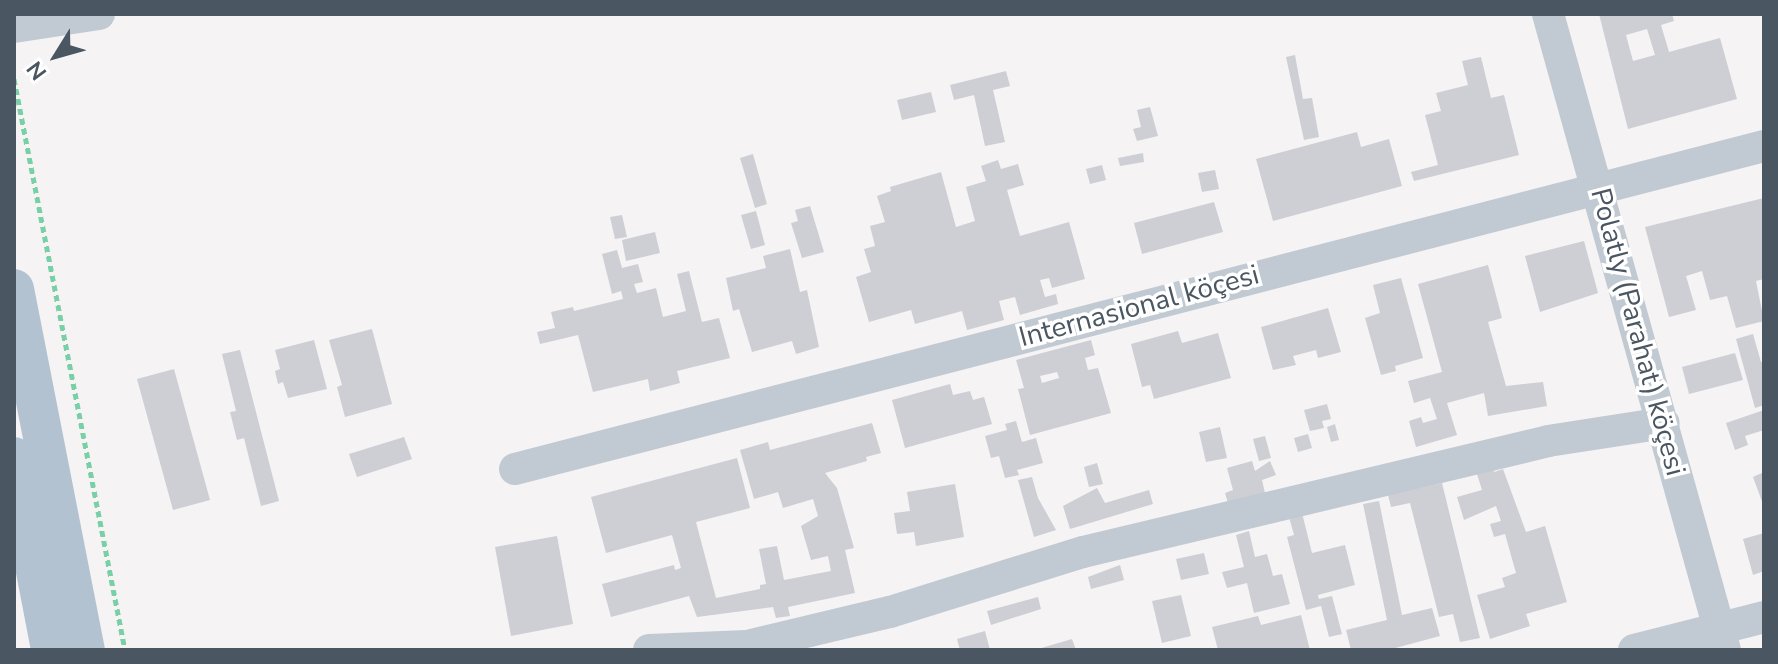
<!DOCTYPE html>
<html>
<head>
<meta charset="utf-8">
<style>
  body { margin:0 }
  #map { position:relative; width:1778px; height:664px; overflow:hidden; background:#f5f3f3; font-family:"Nunito Sans",sans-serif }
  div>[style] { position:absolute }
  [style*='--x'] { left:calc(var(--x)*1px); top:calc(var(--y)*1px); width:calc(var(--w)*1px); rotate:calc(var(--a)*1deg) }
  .building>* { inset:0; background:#cdcfd5 }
  .path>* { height:5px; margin-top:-2.5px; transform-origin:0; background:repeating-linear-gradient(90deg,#7ad0a6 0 6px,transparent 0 10px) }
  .minor>* { height:32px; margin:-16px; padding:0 16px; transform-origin:16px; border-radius:16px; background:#c1cad2 }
  .major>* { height:40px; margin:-20px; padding:0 20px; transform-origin:20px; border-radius:20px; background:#b3c2d1 }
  span { translate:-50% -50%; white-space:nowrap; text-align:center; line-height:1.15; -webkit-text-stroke:7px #fff; paint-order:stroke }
  .street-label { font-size:28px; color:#4a5661 }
  .frame { position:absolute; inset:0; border:16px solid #4a5661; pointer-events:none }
  .north { position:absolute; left:16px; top:16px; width:80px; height:80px; -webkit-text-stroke:6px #fff; paint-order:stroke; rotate:233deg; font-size:22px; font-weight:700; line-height:32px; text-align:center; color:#4a5661 }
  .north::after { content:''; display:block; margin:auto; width:28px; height:36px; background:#4a5661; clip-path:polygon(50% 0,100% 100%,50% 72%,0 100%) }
</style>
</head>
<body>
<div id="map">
  <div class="building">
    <i style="clip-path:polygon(evenodd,1599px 14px,1672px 14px,1674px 21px,1661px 25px,1669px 52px,1720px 38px,1737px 99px,1628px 129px,1599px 14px,1647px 29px,1655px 55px,1633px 61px,1626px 35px,1647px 29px)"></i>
    <i style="clip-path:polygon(1295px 55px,1303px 99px,1312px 98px,1319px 137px,1304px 140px,1286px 57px)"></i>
    <i style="clip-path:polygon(1481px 57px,1491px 98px,1504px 95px,1519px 155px,1414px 181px,1411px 172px,1438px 165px,1425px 115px,1441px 111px,1436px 93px,1468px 85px,1462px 61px)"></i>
    <i style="clip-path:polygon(1006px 71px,1010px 86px,993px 90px,1005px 142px,985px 146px,974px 95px,954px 100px,950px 85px)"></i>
    <i style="clip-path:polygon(931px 92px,936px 112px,902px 120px,897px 100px)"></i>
    <i style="clip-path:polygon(1150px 107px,1158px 136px,1137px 141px,1133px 129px,1141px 127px,1137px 110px)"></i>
    <i style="clip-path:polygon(1357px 132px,1361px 147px,1389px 139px,1402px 186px,1273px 221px,1256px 159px)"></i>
    <i style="clip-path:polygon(1143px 153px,1144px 162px,1120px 166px,1118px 158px)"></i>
    <i style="clip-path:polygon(753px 154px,767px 204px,755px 208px,740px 158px)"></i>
    <i style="clip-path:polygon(998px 160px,1001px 169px,1018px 164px,1024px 185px,1007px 190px,1020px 236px,1069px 222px,1085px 279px,1052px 288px,1049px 278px,1040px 280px,1045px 297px,1056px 294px,1058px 304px,1020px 315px,1015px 297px,999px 301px,1004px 320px,967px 330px,962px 311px,915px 324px,911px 310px,869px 322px,856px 277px,871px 272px,864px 249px,875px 246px,870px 226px,885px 222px,877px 196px,891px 191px,890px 187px,941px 172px,956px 227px,975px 221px,966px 187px,986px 181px,981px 166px)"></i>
    <i style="clip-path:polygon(1102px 165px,1106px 180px,1090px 184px,1086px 169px)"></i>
    <i style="clip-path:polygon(1215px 170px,1219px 189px,1202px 192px,1198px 173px)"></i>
    <i style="clip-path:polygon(1764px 198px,1764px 279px,1756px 281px,1764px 321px,1736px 328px,1727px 296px,1710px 300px,1702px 271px,1686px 276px,1696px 310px,1669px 317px,1645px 227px)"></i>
    <i style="clip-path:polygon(1214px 202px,1223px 232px,1142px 254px,1134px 223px)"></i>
    <i style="clip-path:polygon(810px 206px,824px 252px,802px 258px,791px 223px,798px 221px,795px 210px)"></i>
    <i style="clip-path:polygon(756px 211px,765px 245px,751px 249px,741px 215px)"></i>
    <i style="clip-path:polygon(622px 215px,627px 237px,615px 239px,610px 217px)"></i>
    <i style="clip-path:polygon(655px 232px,660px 253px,626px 261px,622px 240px)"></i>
    <i style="clip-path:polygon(1584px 241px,1598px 293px,1540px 312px,1525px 256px)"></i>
    <i style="clip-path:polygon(790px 249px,800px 292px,807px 290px,819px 347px,796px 354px,792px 341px,752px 352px,739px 309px,733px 311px,726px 278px,766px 268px,763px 256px)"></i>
    <i style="clip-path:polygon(617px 250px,622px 268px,638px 264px,643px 282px,634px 284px,637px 293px,656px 288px,663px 317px,686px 311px,677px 274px,689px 271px,702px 322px,719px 318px,730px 358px,677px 371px,680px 383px,650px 391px,648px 379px,593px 392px,578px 335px,540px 344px,537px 332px,555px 328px,551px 312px,573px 307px,574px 311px,623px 299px,621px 291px,612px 294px,602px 254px)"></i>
    <i style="clip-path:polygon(1488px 265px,1502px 318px,1488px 322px,1506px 386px,1543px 382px,1547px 406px,1488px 416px,1484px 393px,1447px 403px,1457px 435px,1416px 447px,1409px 421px,1421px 417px,1423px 423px,1437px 419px,1430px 398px,1414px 403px,1408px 381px,1442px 372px,1418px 284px)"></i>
    <i style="clip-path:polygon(1401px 278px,1423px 358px,1395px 366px,1396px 371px,1381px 375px,1365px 318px,1380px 313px,1373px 285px)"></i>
    <i style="clip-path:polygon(1328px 308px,1341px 352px,1318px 358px,1316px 350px,1293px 356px,1296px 365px,1273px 370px,1261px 327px)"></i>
    <i style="clip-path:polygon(372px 329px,392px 404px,345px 417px,337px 387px,342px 385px,329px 340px)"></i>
    <i style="clip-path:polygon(1178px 331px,1182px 343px,1218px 333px,1231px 378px,1154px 399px,1150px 385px,1142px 387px,1131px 344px)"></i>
    <i style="clip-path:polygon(1753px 334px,1761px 362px,1764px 361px,1764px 405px,1755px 408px,1736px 339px)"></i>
    <i style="clip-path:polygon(314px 340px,327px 389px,288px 398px,283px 382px,278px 384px,275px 371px,280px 369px,275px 350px)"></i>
    <i style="clip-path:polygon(evenodd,1091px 340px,1095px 355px,1085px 358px,1088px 370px,1098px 368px,1111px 413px,1030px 435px,1018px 389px,1024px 388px,1016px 360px,1091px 340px,1057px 372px,1059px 378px,1042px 383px,1040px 376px,1057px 372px)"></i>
    <i style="clip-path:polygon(240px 350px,279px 501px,261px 506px,244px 438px,237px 440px,230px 412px,236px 411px,222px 354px)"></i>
    <i style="clip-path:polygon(1735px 353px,1743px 380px,1689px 394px,1682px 367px)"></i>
    <i style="clip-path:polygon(174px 369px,210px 500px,173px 510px,137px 379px)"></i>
    <i style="clip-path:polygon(950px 384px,953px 395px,970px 391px,973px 400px,984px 397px,992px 424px,905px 448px,892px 400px)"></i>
    <i style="clip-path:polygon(1327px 404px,1331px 419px,1322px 421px,1324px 428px,1310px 431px,1304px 410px)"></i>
    <i style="clip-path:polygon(1764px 410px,1764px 430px,1745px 436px,1748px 445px,1735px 450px,1726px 423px)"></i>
    <i style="clip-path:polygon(1016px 421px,1022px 442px,1036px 438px,1043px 463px,1017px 470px,1019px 475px,1005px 478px,999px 456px,991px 458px,985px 436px,1007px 430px,1005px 424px)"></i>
    <i style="clip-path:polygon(872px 423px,881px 453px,866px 457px,867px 461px,825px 473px,837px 488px,854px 548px,845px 550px,855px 593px,788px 607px,790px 616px,776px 618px,773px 607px,697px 617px,689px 596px,611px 617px,602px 584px,674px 565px,675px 570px,681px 568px,672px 535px,606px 553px,591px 497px,737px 458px,750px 508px,696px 522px,716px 598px,760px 589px,760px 585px,766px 584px,759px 549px,777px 546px,784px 580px,831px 571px,828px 556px,811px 560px,801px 526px,818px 516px,813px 499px,783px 508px,778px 492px,754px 499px,740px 450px,768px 442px,770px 450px)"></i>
    <i style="clip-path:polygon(1335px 424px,1339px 440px,1331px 442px,1327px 427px)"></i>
    <i style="clip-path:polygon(1220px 427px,1227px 458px,1206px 462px,1199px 432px)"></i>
    <i style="clip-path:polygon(1308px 434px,1312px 448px,1298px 452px,1294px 438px)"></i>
    <i style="clip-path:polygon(1265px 436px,1271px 458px,1259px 461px,1253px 439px)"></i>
    <i style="clip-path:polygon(404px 437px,412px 459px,357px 477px,349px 454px)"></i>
    <i style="clip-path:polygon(1252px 461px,1255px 471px,1270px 461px,1276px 475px,1262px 480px,1265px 493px,1228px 503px,1225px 493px,1233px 490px,1227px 468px)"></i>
    <i style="clip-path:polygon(1097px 463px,1103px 484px,1089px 487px,1084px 467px)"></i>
    <i style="clip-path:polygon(1492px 466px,1494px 472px,1503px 469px,1526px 532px,1545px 526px,1567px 602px,1526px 614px,1530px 626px,1490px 639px,1477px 595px,1505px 587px,1502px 578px,1516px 573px,1505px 534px,1494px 537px,1490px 524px,1501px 521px,1496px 506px,1464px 520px,1457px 497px,1482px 490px,1476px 471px)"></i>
    <i style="clip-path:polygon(1764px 472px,1764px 507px,1753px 477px)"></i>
    <i style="clip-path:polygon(1032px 477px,1038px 498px,1056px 530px,1034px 537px,1018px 480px)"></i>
    <i style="clip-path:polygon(1442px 483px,1480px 638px,1460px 642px,1453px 614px,1439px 617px,1410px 503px,1391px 507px,1388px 495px)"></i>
    <i style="clip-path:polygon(955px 484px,964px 537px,916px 546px,914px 532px,897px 534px,894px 513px,910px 511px,907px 492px)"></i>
    <i style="clip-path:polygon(1097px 488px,1105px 503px,1149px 490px,1153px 504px,1070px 529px,1063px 506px)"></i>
    <i style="clip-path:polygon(1379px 501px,1402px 615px,1432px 608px,1440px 636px,1388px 650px,1351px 650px,1346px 630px,1387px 620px,1363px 504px)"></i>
    <i style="clip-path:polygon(1302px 513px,1312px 553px,1345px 545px,1355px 585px,1318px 595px,1319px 599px,1332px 596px,1342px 634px,1329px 637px,1321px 606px,1306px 610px,1287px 537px,1294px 535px,1289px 517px)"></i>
    <i style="clip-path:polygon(1249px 531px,1255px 557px,1267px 554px,1273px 576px,1282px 574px,1290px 604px,1254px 613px,1247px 583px,1227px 588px,1222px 572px,1244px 567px,1236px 535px)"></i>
    <i style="clip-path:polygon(1764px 533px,1764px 571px,1753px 575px,1743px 539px)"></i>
    <i style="clip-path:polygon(557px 536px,573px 624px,511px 636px,495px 547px)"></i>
    <i style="clip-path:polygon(1204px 553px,1209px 574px,1181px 580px,1176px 559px)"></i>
    <i style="clip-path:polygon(1120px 565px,1124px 580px,1091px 589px,1088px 577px)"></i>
    <i style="clip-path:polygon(1181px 595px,1191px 636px,1162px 643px,1152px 601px)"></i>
    <i style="clip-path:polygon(1038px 597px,1041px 609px,991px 625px,987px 611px)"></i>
    <i style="clip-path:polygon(1301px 615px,1310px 650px,1218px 650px,1212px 627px,1258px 616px,1261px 625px)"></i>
    <i style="clip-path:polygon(985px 631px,990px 650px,960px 650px,957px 639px)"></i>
    <i style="clip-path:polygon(1072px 639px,1076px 650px,1038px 650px,1038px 649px)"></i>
  </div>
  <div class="path">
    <i style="--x:14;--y:79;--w:582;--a:79"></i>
  </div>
  <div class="minor">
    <i style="--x:1548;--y:14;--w:660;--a:74.45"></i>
    <i style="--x:14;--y:27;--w:86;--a:-8.7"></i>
    <i style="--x:515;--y:469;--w:1290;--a:-14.5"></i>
    <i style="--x:649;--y:650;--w:98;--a:-2.3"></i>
    <i style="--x:747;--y:646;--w:147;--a:-13.4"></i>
    <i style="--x:890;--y:612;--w:202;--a:-17.3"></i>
    <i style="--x:1083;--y:552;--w:478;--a:-13.4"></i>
    <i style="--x:1548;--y:441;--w:117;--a:-8.8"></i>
    <i style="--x:1634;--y:650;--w:134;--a:-14.2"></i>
  </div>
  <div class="major">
    <i style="--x:14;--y:289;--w:368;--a:78.9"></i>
    <i style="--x:14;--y:457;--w:197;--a:79.1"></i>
  </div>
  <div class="street-label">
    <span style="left:1139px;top:306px;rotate:-15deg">Internasional köçesi</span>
    <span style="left:1638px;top:332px;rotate:75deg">Polatly (Parahat) köçesi</span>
  </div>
  <div class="frame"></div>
  <div class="north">N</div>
</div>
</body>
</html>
